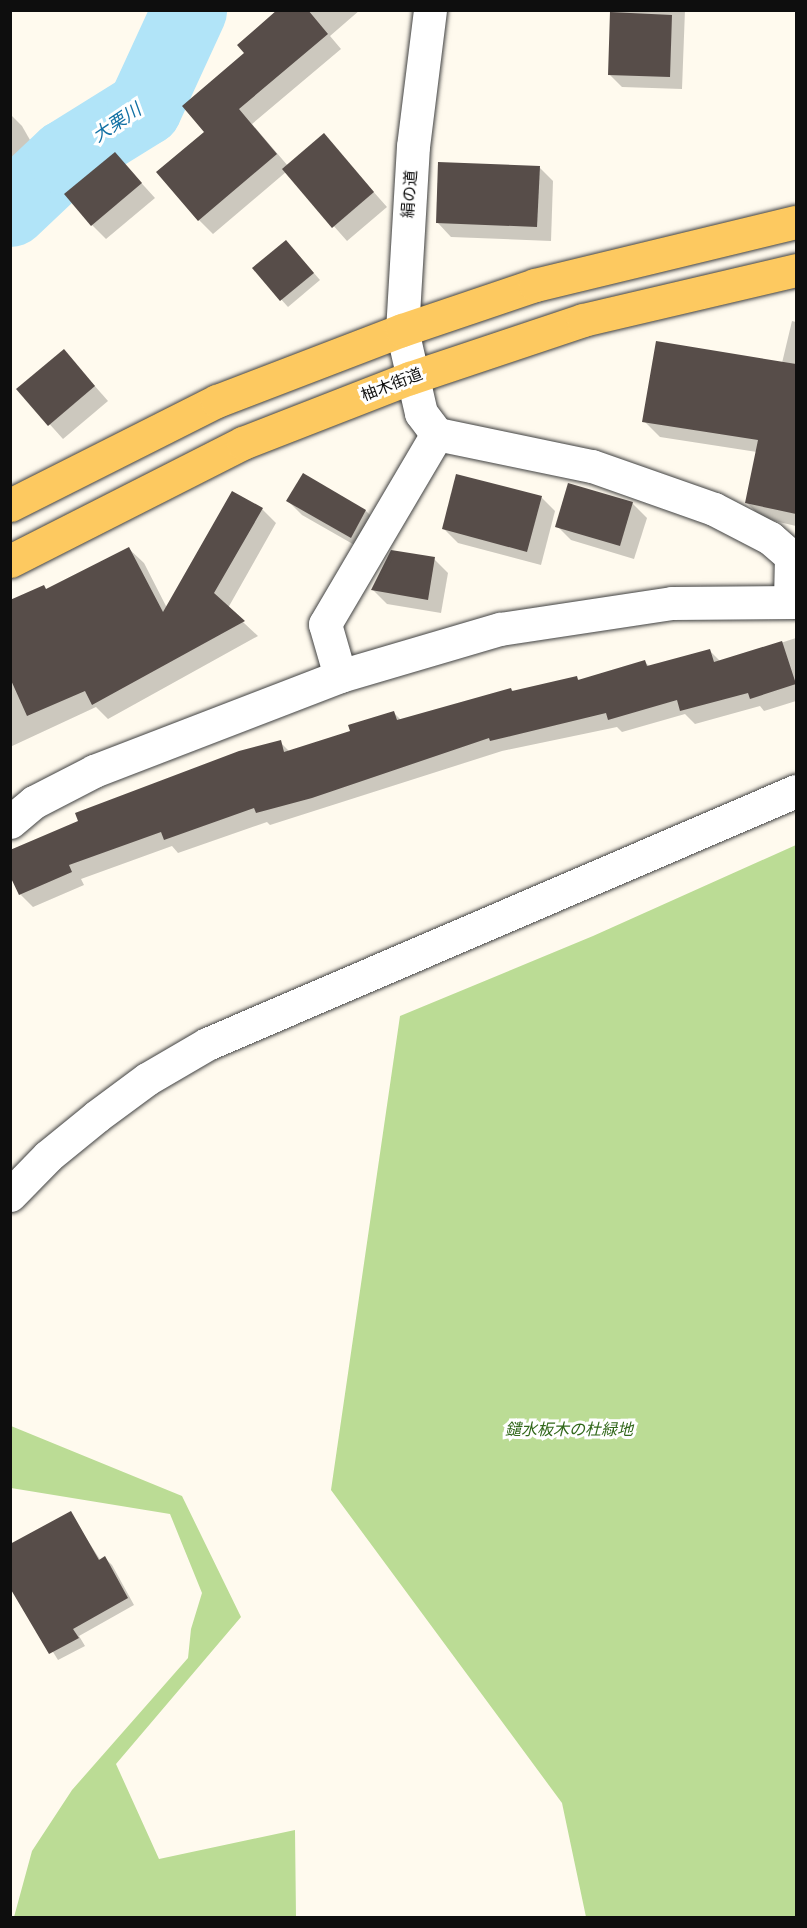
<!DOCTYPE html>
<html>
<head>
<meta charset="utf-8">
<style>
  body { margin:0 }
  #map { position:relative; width:807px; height:1928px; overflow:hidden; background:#fffaee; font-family:"Roboto Serif","Noto Sans JP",serif }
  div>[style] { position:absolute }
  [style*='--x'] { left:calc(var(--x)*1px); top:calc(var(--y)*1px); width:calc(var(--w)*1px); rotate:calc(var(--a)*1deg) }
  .forest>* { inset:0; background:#bbdc95 }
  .shadow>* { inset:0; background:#0003 }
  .river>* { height:75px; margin:-37.5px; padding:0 37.5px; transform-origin:37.5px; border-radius:37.5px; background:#b1e4f8 }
  .building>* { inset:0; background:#574d49 }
  .roads { filter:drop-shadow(0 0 2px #414141) drop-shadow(0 0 2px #414141) }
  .minor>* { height:33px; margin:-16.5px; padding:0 16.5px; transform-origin:16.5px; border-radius:16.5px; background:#fff }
  .major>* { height:33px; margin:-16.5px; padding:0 16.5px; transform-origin:16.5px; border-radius:16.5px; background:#fdc960 }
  span { translate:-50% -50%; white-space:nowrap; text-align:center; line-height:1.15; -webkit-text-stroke:6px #fff; paint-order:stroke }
  .street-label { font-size:16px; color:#0e0e0e }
  .park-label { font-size:16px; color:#32681b; font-style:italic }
  .water-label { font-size:18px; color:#1271a4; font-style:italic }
  .frame { position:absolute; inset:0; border:12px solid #0e0e0e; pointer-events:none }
</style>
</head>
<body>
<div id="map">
  <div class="forest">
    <i style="clip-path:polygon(796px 845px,796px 1917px,586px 1917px,562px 1803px,331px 1490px,400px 1016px,593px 936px)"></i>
    <i style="clip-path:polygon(11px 1426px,182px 1496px,241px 1617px,116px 1764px,159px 1859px,295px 1830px,296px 1917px,14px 1917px,32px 1851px,72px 1790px,188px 1658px,191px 1629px,202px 1593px,170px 1514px,11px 1488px)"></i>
  </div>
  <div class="shadow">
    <i style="clip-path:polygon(280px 10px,360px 10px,330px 36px,341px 49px,252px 124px,288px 166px,324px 136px,387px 207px,347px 241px,286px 172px,213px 234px,199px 220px,206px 132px,246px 53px)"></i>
    <i style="clip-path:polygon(604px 10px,685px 10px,682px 89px,622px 87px,609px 74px,611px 12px)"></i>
    <i style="clip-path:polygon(10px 114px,22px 126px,50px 175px,10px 196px)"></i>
    <i style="clip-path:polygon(115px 154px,155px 198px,106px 239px,92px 225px)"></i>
    <i style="clip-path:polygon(539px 167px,553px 181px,551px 241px,451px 237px,437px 222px)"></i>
    <i style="clip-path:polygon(293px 249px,320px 280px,288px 307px,254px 269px)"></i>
    <i style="clip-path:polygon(792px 321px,796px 322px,796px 526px,762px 518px,746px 502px,757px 452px,660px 437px,644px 421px,782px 363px)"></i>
    <i style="clip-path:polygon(64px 351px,108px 401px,63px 439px,18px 389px)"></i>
    <i style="clip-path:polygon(303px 475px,366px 511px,380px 525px,365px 551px,302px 515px,288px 501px)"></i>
    <i style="clip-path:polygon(541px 497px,555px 511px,541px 565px,458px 543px,444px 529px)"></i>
    <i style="clip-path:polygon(632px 503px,647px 518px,634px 559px,571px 540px,557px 526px)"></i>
    <i style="clip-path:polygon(262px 509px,276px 523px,228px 608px,258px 636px,108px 719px,96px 707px,10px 747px,10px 601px,47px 590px,129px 549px,144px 563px,167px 608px)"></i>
    <i style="clip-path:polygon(434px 559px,448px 573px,441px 613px,387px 604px,373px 590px)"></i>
    <i style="clip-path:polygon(796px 638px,796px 701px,764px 711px,760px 706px,695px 724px,685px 714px,622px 732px,617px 727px,502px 751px,270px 825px,267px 822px,178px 853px,172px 846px,81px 879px,84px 885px,33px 907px,20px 894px,10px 872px,280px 742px,290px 752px,352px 732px,394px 713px,401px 720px,511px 689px,514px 692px,577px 678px,580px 681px,645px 662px,650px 667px,710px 651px,721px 662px)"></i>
    <i style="clip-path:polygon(70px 1513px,101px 1561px,105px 1558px,112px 1565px,134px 1605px,79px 1636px,85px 1646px,58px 1660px,10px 1583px)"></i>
  </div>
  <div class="river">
    <i style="--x:10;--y:209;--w:76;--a:-43.4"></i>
    <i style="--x:65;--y:157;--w:93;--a:-31.8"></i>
    <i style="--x:144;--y:108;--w:108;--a:-65.3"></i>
  </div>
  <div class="building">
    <i style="clip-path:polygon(277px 10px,308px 10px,328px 34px,239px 109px,277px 154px,198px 221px,156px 172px,204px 132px,182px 106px,244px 53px,237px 45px)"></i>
    <i style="clip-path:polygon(610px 12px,672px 15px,670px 77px,608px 75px)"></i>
    <i style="clip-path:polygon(324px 133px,374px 192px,332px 228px,282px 169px)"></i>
    <i style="clip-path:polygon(115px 152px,142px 183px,91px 226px,64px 194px)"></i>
    <i style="clip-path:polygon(438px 162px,540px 166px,537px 227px,436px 223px)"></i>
    <i style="clip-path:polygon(286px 240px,314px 273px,280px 301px,252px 268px)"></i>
    <i style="clip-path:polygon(656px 341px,796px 364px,796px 514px,745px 503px,758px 440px,642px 422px)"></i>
    <i style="clip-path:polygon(64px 349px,95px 386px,48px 426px,16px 389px)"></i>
    <i style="clip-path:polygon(303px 473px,366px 510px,351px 538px,286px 501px)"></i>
    <i style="clip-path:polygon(456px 474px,542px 496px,527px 552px,442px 529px)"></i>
    <i style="clip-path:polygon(568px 483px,633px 502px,620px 546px,555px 527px)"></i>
    <i style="clip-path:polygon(232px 491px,263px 508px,214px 593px,245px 621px,92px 705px,85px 691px,27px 716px,10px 678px,10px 600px,44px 585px,46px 589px,129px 547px,163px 612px)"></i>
    <i style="clip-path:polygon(391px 550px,435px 557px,428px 600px,371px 590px)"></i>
    <i style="clip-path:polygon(782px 641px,796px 684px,750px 699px,748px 693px,680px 711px,677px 700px,608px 720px,606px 713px,490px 741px,489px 738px,312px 798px,256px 813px,254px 808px,164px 840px,161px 832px,69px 865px,72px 872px,19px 895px,10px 876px,10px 850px,78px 821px,75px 813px,239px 751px,281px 740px,284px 752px,350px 731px,348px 725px,394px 711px,397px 720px,511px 688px,512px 691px,577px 676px,578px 680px,645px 660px,647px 666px,710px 649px,714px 662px)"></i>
    <i style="clip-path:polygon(71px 1511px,99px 1560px,105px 1556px,128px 1598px,73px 1629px,79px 1638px,49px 1654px,10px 1588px,10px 1544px)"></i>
  </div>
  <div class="roads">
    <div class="minor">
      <i style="--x:430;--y:10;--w:137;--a:97.1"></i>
      <i style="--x:413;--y:146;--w:184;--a:93.4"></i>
      <i style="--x:402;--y:330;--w:85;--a:77.1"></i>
      <i style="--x:421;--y:413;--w:26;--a:53"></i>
      <i style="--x:437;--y:434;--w:158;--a:11.7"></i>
      <i style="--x:592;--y:466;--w:129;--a:19.4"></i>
      <i style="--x:714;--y:509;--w:63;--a:27.4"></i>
      <i style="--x:770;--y:538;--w:28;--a:41"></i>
      <i style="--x:791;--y:556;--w:45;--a:91.3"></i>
      <i style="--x:340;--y:676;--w:54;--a:-106.1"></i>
      <i style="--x:325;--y:624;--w:221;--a:-59.5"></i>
      <i style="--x:10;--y:822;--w:31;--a:-40"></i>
      <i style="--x:34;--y:802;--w:68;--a:-27.3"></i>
      <i style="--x:94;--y:771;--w:264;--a:-21.1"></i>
      <i style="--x:340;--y:676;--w:167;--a:-16.4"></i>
      <i style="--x:500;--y:629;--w:174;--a:-8.6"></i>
      <i style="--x:672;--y:603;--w:124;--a:-0.5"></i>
      <i style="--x:10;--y:1195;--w:54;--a:-45.7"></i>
      <i style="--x:48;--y:1156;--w:63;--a:-39.2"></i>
      <i style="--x:97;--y:1116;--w:62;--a:-36.5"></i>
      <i style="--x:147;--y:1079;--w:69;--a:-30.3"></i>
      <i style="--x:207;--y:1044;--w:641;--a:-23.25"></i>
    </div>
    <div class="major">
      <i style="--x:10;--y:505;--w:232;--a:-26.7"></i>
      <i style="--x:217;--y:401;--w:198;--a:-21"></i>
      <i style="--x:402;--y:330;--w:140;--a:-18.7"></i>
      <i style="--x:535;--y:285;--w:268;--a:-13.6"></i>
      <i style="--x:10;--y:561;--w:261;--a:-26.9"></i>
      <i style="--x:243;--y:443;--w:179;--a:-21.3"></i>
      <i style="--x:410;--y:378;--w:182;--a:-18.5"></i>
      <i style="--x:583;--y:320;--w:219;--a:-13.2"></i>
    </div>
  </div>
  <div class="street-label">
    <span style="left:410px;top:194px;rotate:-86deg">絹の道</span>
    <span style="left:392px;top:385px;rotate:-21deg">柚木街道</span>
  </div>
  <div class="park-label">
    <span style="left:569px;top:1430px">鑓水板木の杜緑地</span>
  </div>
  <div class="water-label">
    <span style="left:117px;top:123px;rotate:-34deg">大栗川</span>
  </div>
  <div class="frame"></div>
</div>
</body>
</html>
